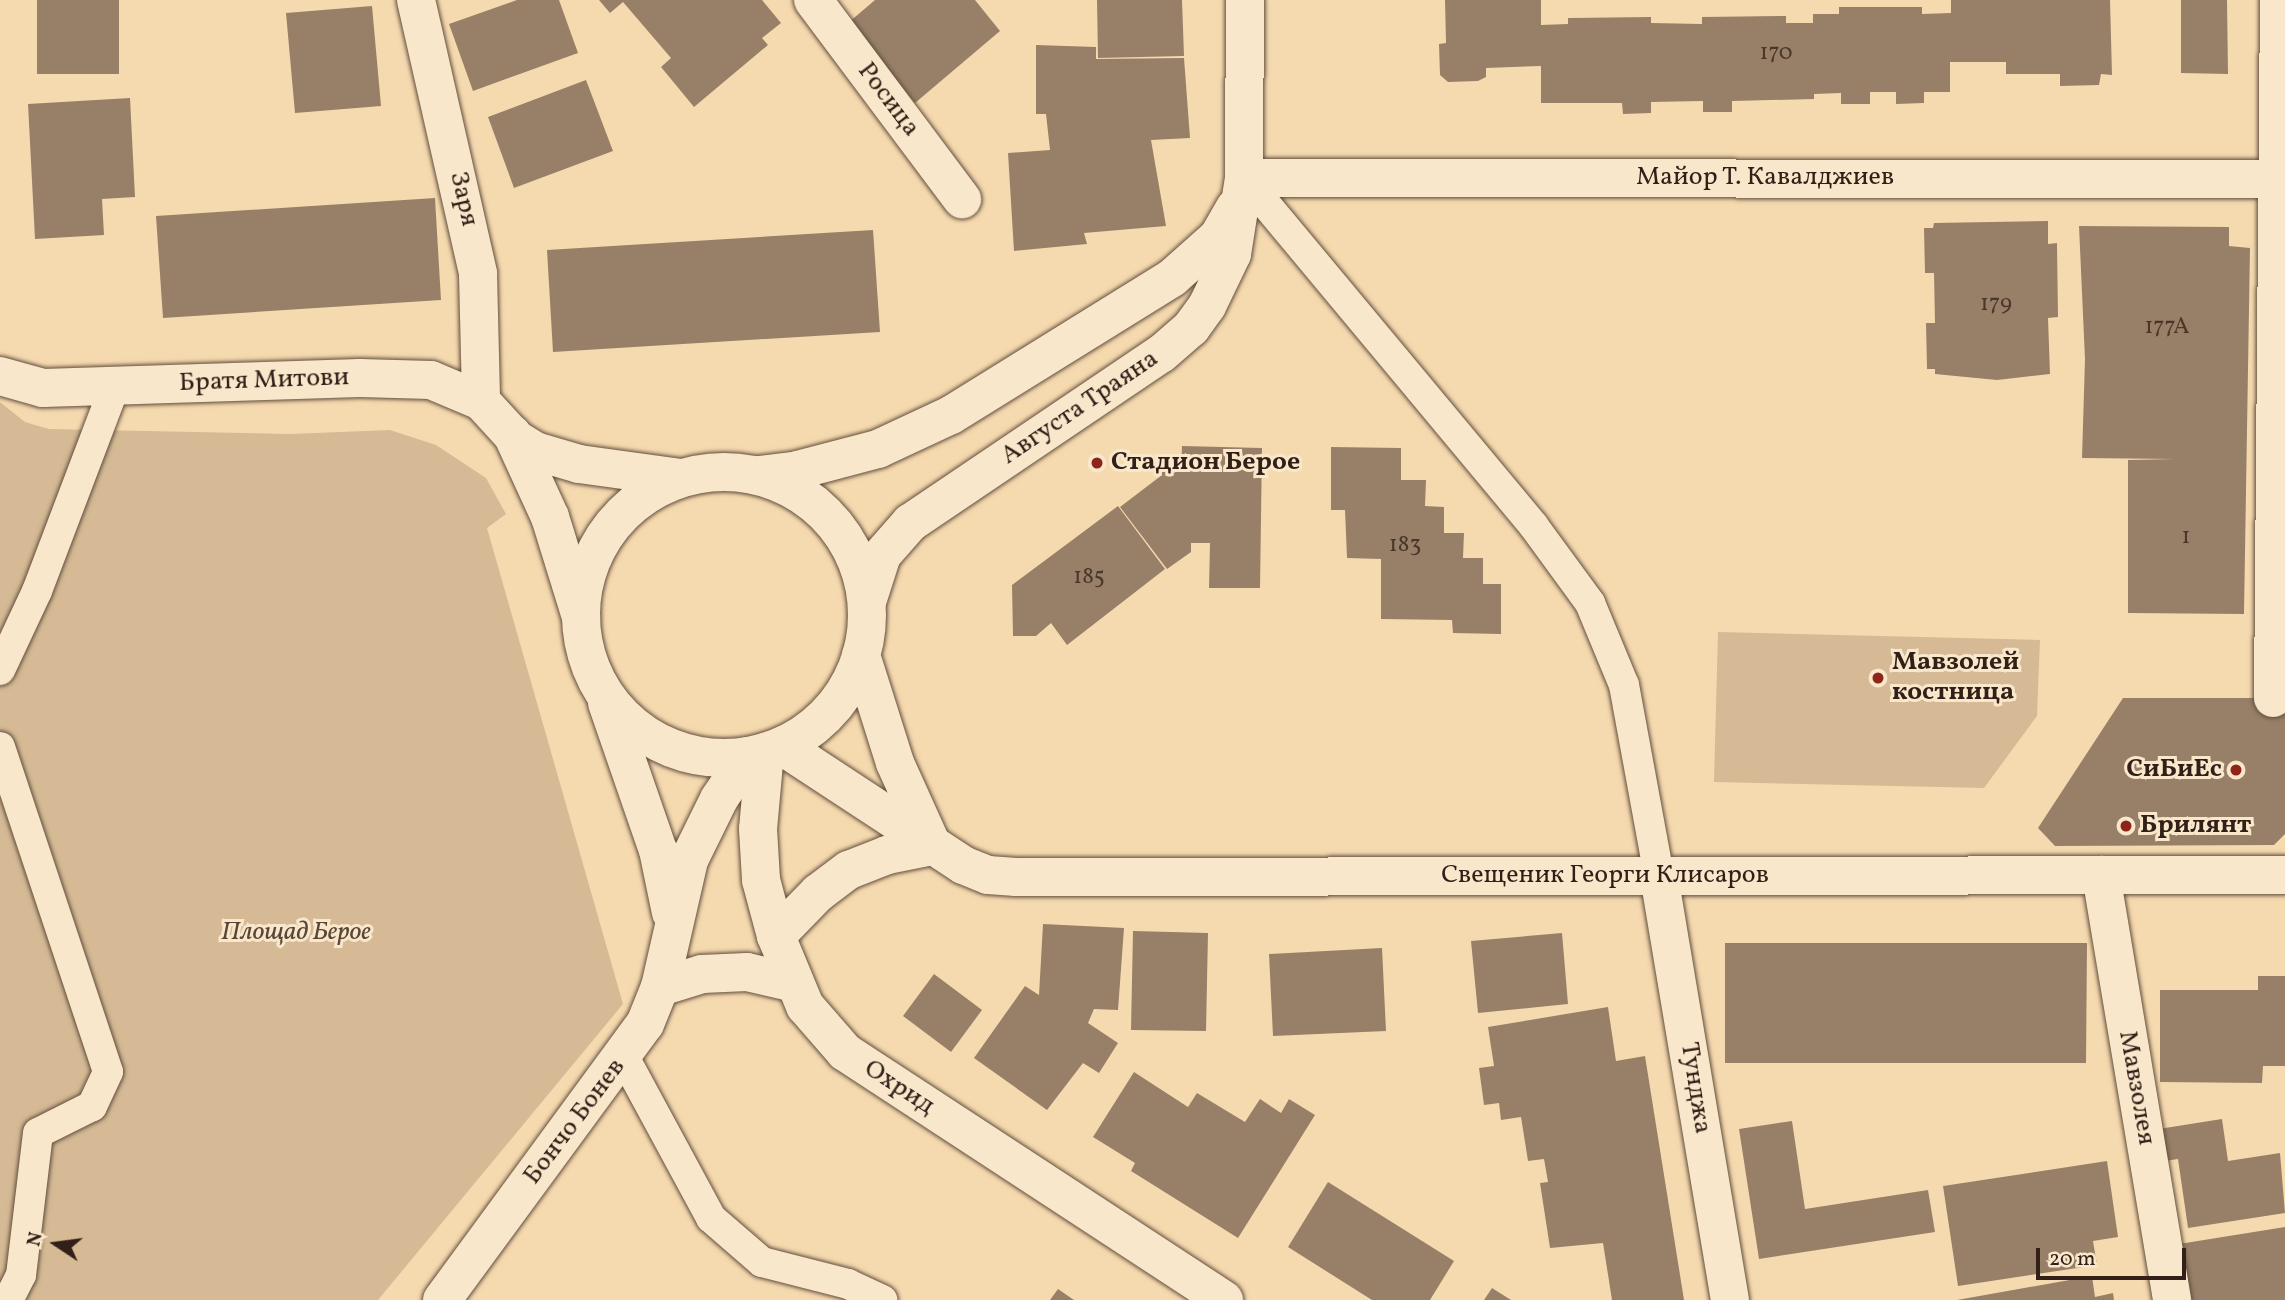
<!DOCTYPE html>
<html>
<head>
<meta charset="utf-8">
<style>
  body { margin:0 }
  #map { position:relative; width:2285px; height:1300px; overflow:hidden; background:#f6daaf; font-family:Vollkorn,serif }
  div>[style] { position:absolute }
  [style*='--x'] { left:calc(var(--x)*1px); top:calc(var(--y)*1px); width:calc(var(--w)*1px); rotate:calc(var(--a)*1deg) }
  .green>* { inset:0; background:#d5ba95 }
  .building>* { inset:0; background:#978067 }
  .roads { filter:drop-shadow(0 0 2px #624e3e) drop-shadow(0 0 2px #624e3e) }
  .lane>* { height:30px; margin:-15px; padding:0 15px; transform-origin:15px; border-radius:15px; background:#f9e7cb }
  .street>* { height:38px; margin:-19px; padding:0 19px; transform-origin:19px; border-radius:19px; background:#f9e7cb }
  .secondary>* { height:38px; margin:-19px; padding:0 19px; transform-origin:19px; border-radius:19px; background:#f9e7cb }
  .secondary>.ring { margin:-19px; padding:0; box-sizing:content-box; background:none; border:38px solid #f9e7cb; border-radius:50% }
  .dots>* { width:19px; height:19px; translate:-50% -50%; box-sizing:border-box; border:4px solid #f9e7cb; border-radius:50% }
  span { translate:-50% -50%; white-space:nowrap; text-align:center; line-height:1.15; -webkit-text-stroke:6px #f9e7cb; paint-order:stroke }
  .number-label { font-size:23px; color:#4a372c }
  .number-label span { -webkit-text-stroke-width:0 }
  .street-label { font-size:26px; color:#311f18 }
  .poi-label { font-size:26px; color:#311f18; font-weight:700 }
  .left { translate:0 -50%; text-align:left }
  .right { translate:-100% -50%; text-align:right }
  .park-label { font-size:26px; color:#5a4637; font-style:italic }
  .north { position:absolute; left:21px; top:1209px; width:70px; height:70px; -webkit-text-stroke:5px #f9e7cb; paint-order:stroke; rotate:283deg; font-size:19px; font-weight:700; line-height:28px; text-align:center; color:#311f18 }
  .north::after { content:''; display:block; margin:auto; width:24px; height:32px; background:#311f18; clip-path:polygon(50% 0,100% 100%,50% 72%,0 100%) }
  .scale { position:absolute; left:2036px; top:1248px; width:150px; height:32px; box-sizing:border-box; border:4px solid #311f18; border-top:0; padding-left:9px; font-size:21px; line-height:24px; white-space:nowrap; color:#311f18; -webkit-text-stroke:5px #f9e7cb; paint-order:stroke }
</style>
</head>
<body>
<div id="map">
  <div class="green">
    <i style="clip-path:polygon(0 402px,25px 422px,49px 429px,290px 434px,390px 430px,436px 445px,486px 478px,506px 514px,487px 528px,623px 1004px,378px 1300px,0 1300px)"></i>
    <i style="clip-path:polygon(1718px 632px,2040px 640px,2037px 716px,1984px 788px,1714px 782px)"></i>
  </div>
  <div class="building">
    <i style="clip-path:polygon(37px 0,119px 0,119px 74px,37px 74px)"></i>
    <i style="clip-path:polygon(517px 0,559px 0,578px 53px,473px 91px,449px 24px)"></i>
    <i style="clip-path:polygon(599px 0,762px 0,781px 23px,762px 38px,768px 45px,694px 107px,661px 67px,671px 58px,623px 2px,610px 13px)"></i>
    <i style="clip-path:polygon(875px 0,975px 0,1000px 31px,915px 103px,848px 23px)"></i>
    <i style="clip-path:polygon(1097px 0,1182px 0,1184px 56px,1098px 58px)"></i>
    <i style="clip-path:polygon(1445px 0,1541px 0,1541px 25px,1568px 24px,1568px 18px,1651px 17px,1651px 23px,1702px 24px,1702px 17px,1786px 16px,1786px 23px,1813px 23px,1813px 14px,1839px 14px,1839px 7px,1922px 7px,1922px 14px,1951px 13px,1951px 0,2110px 0,2112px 75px,2101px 74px,2099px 85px,2060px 86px,2060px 74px,2006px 74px,2006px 62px,1950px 62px,1950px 92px,1924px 92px,1924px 103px,1896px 104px,1896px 92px,1870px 92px,1870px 104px,1841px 104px,1841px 93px,1814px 94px,1814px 99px,1732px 101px,1732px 112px,1703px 112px,1703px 101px,1651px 102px,1651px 113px,1623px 114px,1622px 103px,1541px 103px,1541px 66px,1486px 68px,1486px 77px,1478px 81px,1448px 82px,1440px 75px,1439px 44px,1446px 43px)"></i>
    <i style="clip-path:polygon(2181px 0,2227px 0,2228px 74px,2181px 73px)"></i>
    <i style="clip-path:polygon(372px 6px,381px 106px,295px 113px,286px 13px)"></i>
    <i style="clip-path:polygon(1036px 45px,1096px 47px,1096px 59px,1184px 58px,1190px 138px,1151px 140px,1166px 226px,1084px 233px,1087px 244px,1014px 251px,1008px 153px,1050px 150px,1046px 114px,1036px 114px)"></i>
    <i style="clip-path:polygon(586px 80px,613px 151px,514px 188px,488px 117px)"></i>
    <i style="clip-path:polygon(130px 98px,135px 197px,102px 199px,104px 235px,35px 239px,28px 104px)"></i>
    <i style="clip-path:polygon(435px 198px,441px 300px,163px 318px,156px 216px)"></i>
    <i style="clip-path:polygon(2048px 221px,2048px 244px,2057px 243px,2058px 317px,2048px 318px,2050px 374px,1997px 380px,1935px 374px,1935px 369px,1927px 369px,1926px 323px,1935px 323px,1934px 273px,1925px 273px,1924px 228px,1933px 228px,1934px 223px)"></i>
    <i style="clip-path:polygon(2079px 226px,2229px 227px,2229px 246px,2250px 248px,2244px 614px,2128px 613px,2128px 460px,2175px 459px,2082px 458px,2085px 359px)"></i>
    <i style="clip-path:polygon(873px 230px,880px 332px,553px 352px,547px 250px)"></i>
    <i style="clip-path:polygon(1182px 446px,1262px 448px,1260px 588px,1209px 588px,1210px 543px,1191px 543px,1191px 552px,1167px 569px,1120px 507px,1162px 475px,1162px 469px,1181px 470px)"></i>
    <i style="clip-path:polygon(1331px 447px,1401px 448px,1401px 480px,1426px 480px,1425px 506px,1444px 507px,1444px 533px,1464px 533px,1463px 558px,1483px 558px,1483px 584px,1501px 584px,1501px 634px,1453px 633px,1452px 620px,1381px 619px,1381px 559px,1347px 558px,1345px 510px,1331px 510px)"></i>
    <i style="clip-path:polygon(1118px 506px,1165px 569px,1067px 645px,1051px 623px,1036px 636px,1013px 636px,1012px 585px)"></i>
    <i style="clip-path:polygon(2123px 698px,2285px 698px,2285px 834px,2274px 845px,2055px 846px,2038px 828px)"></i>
    <i style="clip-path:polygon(1043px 924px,1124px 928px,1118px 1010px,1094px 1009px,1088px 1023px,1118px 1043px,1099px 1073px,1083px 1063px,1047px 1110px,974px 1058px,1025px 986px,1039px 995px)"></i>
    <i style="clip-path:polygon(1133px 931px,1208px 933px,1206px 1031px,1131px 1030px)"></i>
    <i style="clip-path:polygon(1562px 933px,1568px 1004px,1478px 1013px,1471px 941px)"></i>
    <i style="clip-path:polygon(1725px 943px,2087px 943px,2086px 1063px,1725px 1063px)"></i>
    <i style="clip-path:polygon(1382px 948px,1386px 1031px,1273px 1036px,1269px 954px)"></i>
    <i style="clip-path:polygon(934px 974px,982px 1010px,951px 1052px,903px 1016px)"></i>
    <i style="clip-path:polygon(2258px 976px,2285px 976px,2285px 1066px,2263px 1066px,2262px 1083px,2160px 1082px,2160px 990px,2258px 990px)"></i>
    <i style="clip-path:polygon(1608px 1007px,1616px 1061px,1645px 1056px,1684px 1300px,1612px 1300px,1603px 1243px,1550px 1248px,1540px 1183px,1548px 1182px,1544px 1159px,1528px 1161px,1521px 1117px,1501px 1120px,1499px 1103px,1484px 1105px,1479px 1068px,1494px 1066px,1488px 1027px)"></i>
    <i style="clip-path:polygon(1134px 1072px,1188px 1107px,1197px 1093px,1245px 1122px,1260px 1099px,1281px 1113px,1289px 1099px,1315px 1115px,1238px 1238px,1131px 1171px,1135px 1163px,1093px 1137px)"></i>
    <i style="clip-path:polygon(2222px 1119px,2228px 1161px,2280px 1153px,2285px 1213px,2188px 1228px,2178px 1159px,2151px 1163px,2146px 1131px)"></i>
    <i style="clip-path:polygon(1792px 1121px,1805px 1209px,1928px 1190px,1935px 1232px,1759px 1259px,1739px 1129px)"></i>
    <i style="clip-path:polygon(2107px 1161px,2118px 1237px,2093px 1241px,2097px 1265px,1958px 1286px,1943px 1186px)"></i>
    <i style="clip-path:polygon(1328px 1182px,1454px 1261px,1430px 1300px,1372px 1300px,1288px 1247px)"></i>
    <i style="clip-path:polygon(2285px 1227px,2285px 1300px,2188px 1300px,2179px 1244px)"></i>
    <i style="clip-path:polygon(2092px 1276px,2095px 1297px,2113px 1293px,2114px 1300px,1957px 1300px)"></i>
    <i style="clip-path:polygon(1492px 1288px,1511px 1300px,1484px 1300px)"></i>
    <i style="clip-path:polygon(1058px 1289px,1074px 1300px,1050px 1300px)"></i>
  </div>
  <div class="roads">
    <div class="lane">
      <i style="--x:1244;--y:178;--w:452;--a:50.2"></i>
      <i style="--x:1533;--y:525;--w:97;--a:53.8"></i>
      <i style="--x:1590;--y:603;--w:89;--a:67.5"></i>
      <i style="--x:1624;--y:685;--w:194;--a:79.6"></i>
      <i style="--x:0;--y:670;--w:87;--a:-64.9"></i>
      <i style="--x:37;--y:591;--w:219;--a:-69.2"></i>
      <i style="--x:0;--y:747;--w:342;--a:71.6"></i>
      <i style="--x:108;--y:1072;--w:38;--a:115"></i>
      <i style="--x:92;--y:1106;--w:60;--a:153.4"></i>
      <i style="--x:38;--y:1133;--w:143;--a:96.8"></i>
      <i style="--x:21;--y:1275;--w:28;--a:117"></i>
      <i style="--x:624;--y:1057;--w:183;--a:61.6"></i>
      <i style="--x:711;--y:1218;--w:67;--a:40.8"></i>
      <i style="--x:762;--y:1262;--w:89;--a:14.3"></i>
      <i style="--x:848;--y:1284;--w:38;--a:25"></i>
    </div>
    <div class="street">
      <i style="--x:416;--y:0;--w:281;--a:77.2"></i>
      <i style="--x:478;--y:274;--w:127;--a:88.6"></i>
      <i style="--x:813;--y:0;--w:249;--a:53.2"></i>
      <i style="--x:1244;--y:178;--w:1041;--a:0.06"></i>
      <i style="--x:0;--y:376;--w:45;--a:15.6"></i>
      <i style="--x:43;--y:388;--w:317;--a:-1.8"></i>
      <i style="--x:360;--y:378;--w:71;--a:1.6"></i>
      <i style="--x:431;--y:380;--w:54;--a:22.8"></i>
      <i style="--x:481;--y:401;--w:52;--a:47.4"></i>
      <i style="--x:516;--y:439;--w:22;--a:32"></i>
      <i style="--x:535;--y:451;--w:46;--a:16.5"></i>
      <i style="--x:579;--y:464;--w:103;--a:7.8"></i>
      <i style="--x:512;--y:434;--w:91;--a:65.4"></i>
      <i style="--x:550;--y:517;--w:105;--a:72.8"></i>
      <i style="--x:2273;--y:698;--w:698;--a:-89.51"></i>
      <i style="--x:765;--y:752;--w:77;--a:95.2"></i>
      <i style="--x:758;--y:829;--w:51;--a:86.6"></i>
      <i style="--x:761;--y:880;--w:58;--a:75"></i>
      <i style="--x:776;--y:936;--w:76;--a:67.5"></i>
      <i style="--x:805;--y:1006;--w:61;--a:49"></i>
      <i style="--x:845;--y:1052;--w:453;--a:33.2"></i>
      <i style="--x:2101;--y:875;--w:431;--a:80.5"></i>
      <i style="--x:1659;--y:876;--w:430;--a:80.5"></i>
    </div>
    <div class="secondary">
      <i class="ring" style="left:581px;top:472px;width:248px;height:248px"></i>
      <i style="--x:759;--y:475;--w:39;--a:-7"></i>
      <i style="--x:798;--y:470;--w:83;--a:-14.7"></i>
      <i style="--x:878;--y:449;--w:81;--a:-25"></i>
      <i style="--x:951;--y:415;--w:260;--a:-31.8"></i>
      <i style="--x:1172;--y:278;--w:62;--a:-41.7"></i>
      <i style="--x:1218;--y:237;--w:34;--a:-60"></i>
      <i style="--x:867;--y:602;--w:49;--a:-72.3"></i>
      <i style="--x:882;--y:555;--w:43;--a:-48.8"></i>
      <i style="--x:910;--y:523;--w:303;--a:-34"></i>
      <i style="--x:1161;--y:354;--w:40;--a:-41"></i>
      <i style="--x:1191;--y:328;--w:27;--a:-54"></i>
      <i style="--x:1207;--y:306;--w:58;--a:-64.3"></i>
      <i style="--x:1232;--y:254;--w:77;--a:-81"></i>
      <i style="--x:1244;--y:178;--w:178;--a:-89.7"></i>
      <i style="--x:861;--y:655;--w:113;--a:72.5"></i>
      <i style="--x:895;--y:763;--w:90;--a:65.7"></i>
      <i style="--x:607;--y:703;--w:156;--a:70.9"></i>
      <i style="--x:658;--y:850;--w:64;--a:78.3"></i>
      <i style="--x:782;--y:746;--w:217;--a:33.3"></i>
      <i style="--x:963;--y:865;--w:27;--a:22"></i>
      <i style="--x:988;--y:875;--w:28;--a:4"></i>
      <i style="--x:1016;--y:877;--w:1269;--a:-0.09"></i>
      <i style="--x:776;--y:936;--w:60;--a:-45.7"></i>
      <i style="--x:818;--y:893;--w:39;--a:-37"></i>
      <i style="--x:849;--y:870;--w:41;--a:-21.5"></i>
      <i style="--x:887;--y:855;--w:47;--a:-11.1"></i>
      <i style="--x:660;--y:987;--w:44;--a:-17.2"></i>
      <i style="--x:702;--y:974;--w:45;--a:-2.5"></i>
      <i style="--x:747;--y:972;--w:49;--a:12.9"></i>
      <i style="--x:442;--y:1300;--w:343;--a:-53.7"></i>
      <i style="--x:645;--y:1024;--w:40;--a:-68"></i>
      <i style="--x:660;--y:987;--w:130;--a:-77.1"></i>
      <i style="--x:689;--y:860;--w:68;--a:-63.8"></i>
      <i style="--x:719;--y:799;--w:52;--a:-56"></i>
    </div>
  </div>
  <div class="dots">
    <i style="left:1097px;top:463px;background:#8f2418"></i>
    <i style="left:1878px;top:678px;background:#8f2418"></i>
    <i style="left:2236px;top:770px;background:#8f2418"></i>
    <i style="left:2126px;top:826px;background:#8f2418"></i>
  </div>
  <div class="number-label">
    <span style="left:1776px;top:53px">170</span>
    <span style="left:1996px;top:304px">179</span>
    <span style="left:2167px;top:327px">177A</span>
    <span style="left:2186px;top:537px">1</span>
    <span style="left:1405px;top:545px">183</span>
    <span style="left:1089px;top:577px">185</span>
  </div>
  <div class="street-label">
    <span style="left:888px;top:100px;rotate:53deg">Росица</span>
    <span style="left:1765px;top:178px">Майор Т. Кавалджиев</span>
    <span style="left:463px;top:199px;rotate:77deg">Заря</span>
    <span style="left:264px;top:381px;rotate:-2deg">Братя Митови</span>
    <span style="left:1080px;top:408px;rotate:-34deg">Августа Траяна</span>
    <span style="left:1605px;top:876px">Свещеник Георги Клисаров</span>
    <span style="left:899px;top:1088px;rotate:33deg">Охрид</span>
    <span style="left:1695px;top:1088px;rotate:81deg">Тунджа</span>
    <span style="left:2136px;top:1088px;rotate:80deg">Мавзолея</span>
    <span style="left:575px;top:1122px;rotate:-53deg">Бончо Бонев</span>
  </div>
  <div class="poi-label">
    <span class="left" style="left:1111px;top:463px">Стадион Берое</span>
    <span class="left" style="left:1892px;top:678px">Мавзолей<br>костница</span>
    <span class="right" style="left:2222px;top:770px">СиБиЕс</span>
    <span class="left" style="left:2140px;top:826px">Брилянт</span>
  </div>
  <div class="park-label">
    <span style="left:296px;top:933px">Площад Берое</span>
  </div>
  <div class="north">N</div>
  <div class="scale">20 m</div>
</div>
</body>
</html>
